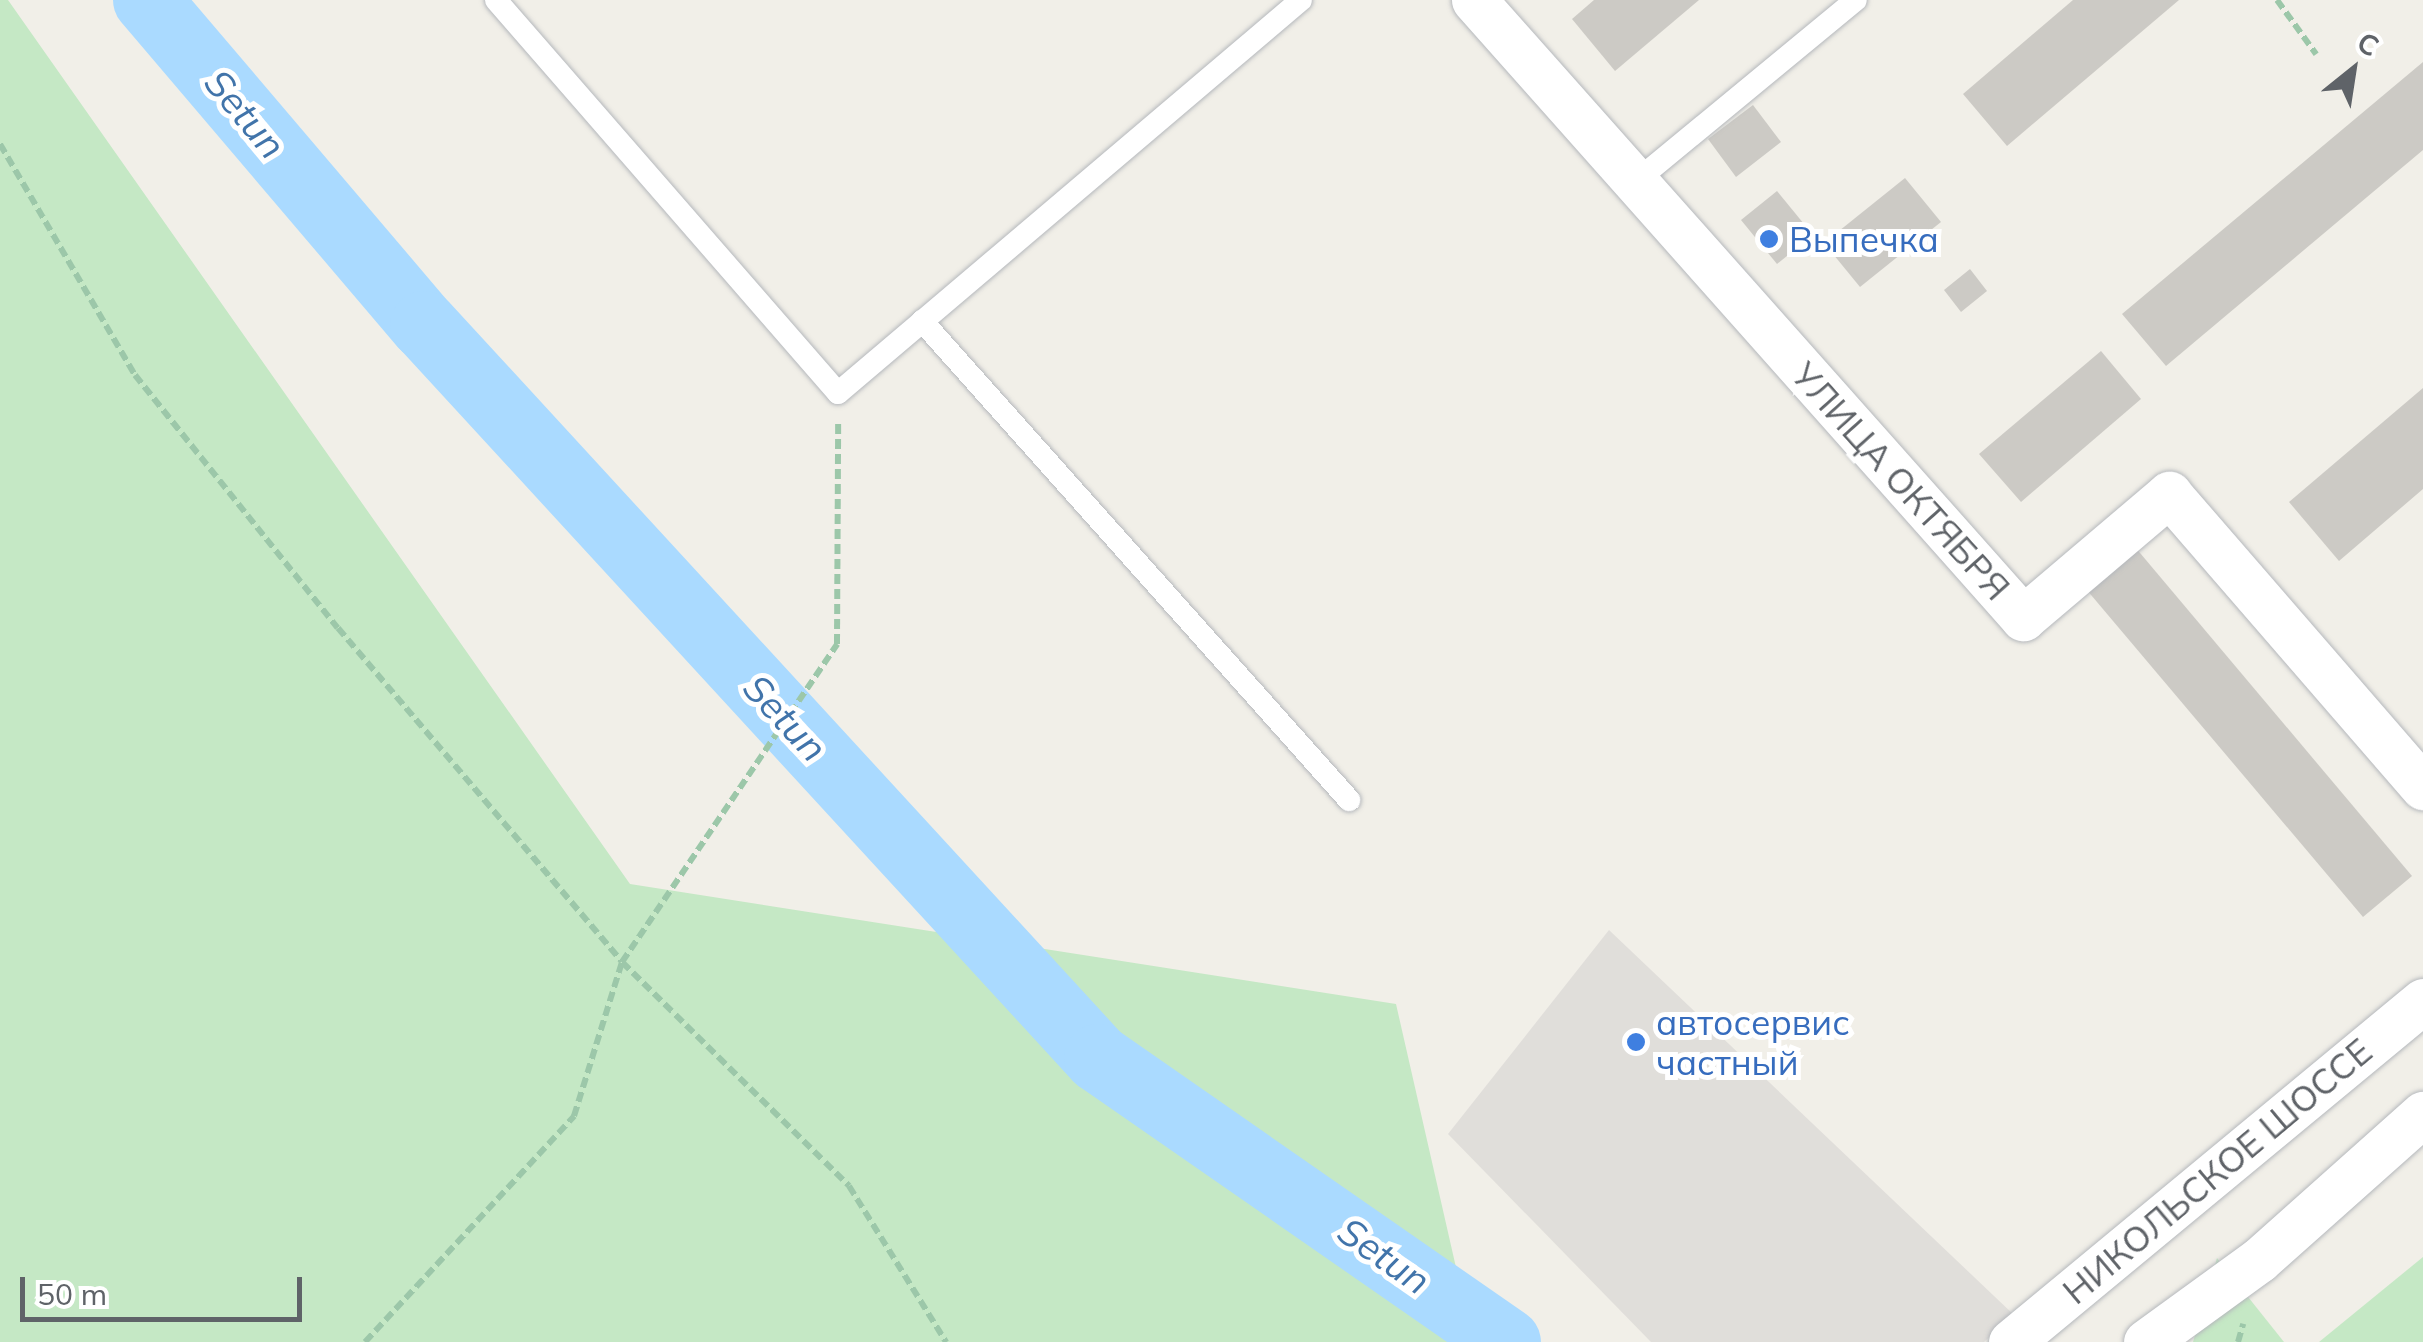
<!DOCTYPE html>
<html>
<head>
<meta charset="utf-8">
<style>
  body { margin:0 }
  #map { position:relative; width:2423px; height:1342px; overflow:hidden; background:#f1efe8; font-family:Mulish,sans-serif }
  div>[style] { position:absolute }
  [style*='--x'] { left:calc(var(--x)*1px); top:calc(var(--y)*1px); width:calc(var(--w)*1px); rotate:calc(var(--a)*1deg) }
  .industrial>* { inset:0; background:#e0deda }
  .green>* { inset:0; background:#c5e8c5 }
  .river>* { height:68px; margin:-34px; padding:0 34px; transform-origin:34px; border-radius:34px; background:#aadaff }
  .building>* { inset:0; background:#cccac5 }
  .path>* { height:6px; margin-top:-3px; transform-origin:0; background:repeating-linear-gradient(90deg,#9cc7a9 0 10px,transparent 0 15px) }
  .roads { filter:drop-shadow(0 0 2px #b5b8bc) drop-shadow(0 0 2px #b5b8bc) }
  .service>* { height:22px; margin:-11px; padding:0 11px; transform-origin:11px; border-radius:11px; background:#fff }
  .minor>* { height:45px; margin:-22.5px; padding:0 22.5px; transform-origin:22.5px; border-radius:22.5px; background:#fff }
  .dots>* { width:28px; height:28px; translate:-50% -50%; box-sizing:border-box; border:5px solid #fff; border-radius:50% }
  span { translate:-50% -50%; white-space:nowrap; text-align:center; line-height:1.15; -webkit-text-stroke:10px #fff; paint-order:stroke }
  .shop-label { font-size:35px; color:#366cbe }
  .left { translate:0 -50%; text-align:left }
  .street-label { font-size:35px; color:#5f6368 }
  .water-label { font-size:38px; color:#4174aa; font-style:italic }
  .north { position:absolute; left:2303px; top:20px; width:100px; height:100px; -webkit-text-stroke:8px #fff; paint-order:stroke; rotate:30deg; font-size:28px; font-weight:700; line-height:40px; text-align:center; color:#5f6368 }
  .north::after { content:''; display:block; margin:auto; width:35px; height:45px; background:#5f6368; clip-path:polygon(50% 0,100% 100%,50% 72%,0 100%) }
  .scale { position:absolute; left:20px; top:1277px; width:282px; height:45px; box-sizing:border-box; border:5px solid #5f6368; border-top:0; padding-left:12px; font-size:30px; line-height:35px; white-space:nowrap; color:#5f6368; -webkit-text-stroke:8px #fff; paint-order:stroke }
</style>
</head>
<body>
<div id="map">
  <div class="industrial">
    <i style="clip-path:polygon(1609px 930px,2014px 1315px,1984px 1342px,1651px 1342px,1448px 1134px)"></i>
  </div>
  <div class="green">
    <i style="clip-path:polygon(0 0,8px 0,630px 884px,1396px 1004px,1473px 1342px,0 1342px)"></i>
    <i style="clip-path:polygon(2423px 1257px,2423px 1342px,2319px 1342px)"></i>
    <i style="clip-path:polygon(2217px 1258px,2284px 1342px,2193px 1342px)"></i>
  </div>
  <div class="river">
    <i style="--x:147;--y:0;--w:427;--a:49.6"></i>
    <i style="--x:424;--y:325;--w:996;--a:47.4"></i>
    <i style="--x:1098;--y:1058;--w:498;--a:34.8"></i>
  </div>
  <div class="building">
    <i style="clip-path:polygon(1594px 0,1699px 0,1615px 71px,1572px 19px)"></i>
    <i style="clip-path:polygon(2073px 0,2179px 0,2007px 146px,1963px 94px)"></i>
    <i style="clip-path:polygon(2423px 62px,2423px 150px,2166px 366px,2122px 314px)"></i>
    <i style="clip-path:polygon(1753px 105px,1781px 142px,1736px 177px,1708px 139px)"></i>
    <i style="clip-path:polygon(1905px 178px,1941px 222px,1860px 287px,1824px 243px)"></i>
    <i style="clip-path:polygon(1777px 191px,1813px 235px,1777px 264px,1741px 220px)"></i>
    <i style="clip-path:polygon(1970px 269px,1987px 291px,1961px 312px,1944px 290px)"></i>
    <i style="clip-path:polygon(2101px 351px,2141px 399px,2021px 502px,1979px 454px)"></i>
    <i style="clip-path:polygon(2423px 388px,2423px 489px,2339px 561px,2289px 502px)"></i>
    <i style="clip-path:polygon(2135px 547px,2412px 876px,2363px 917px,2086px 589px)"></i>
  </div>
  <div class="path">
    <i style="--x:2277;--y:0;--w:67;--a:54.2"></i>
    <i style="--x:0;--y:144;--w:268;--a:59.7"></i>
    <i style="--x:135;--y:375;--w:324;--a:51.3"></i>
    <i style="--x:338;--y:628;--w:438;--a:49.6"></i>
    <i style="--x:622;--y:962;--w:319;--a:44.6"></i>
    <i style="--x:849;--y:1186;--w:184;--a:58.1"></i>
    <i style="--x:365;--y:1342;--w:308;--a:-47.2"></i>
    <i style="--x:574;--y:1116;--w:161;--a:-72.7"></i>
    <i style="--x:622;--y:962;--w:384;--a:-55.9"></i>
    <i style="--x:837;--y:644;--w:225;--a:-89.7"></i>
    <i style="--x:2238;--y:1342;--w:19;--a:-74"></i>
  </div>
  <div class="roads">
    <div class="service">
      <i style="--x:496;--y:0;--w:521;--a:48.97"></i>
      <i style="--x:838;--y:393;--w:607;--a:-40.32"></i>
      <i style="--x:1635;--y:182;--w:286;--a:-39.5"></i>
      <i style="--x:922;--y:321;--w:642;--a:48.28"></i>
    </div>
    <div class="minor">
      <i style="--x:1474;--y:0;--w:827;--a:48.38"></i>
      <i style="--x:2023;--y:618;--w:192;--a:-40.3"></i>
      <i style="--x:2169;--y:494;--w:388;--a:49.1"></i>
      <i style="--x:2011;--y:1342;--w:535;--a:-39.61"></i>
      <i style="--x:2146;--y:1342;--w:140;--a:-36"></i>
      <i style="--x:2259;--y:1260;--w:220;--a:-41.7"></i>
    </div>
  </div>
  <div class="dots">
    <i style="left:1769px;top:239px;background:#3f7fe0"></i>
    <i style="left:1636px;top:1042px;background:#3f7fe0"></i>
  </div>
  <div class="shop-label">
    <span class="left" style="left:1789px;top:239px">Выпечка</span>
    <span class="left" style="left:1656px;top:1042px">автосервис<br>частный</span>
  </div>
  <div class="street-label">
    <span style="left:1901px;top:481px;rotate:48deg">УЛИЦА ОКТЯБРЯ</span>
    <span style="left:2217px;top:1171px;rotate:-40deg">НИКОЛЬСКОЕ ШОССЕ</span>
  </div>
  <div class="water-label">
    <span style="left:245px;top:114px;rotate:50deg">Setun</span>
    <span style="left:785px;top:718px;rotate:47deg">Setun</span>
    <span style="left:1384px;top:1256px;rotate:35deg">Setun</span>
  </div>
  <div class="north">С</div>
  <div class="scale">50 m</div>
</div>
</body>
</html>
